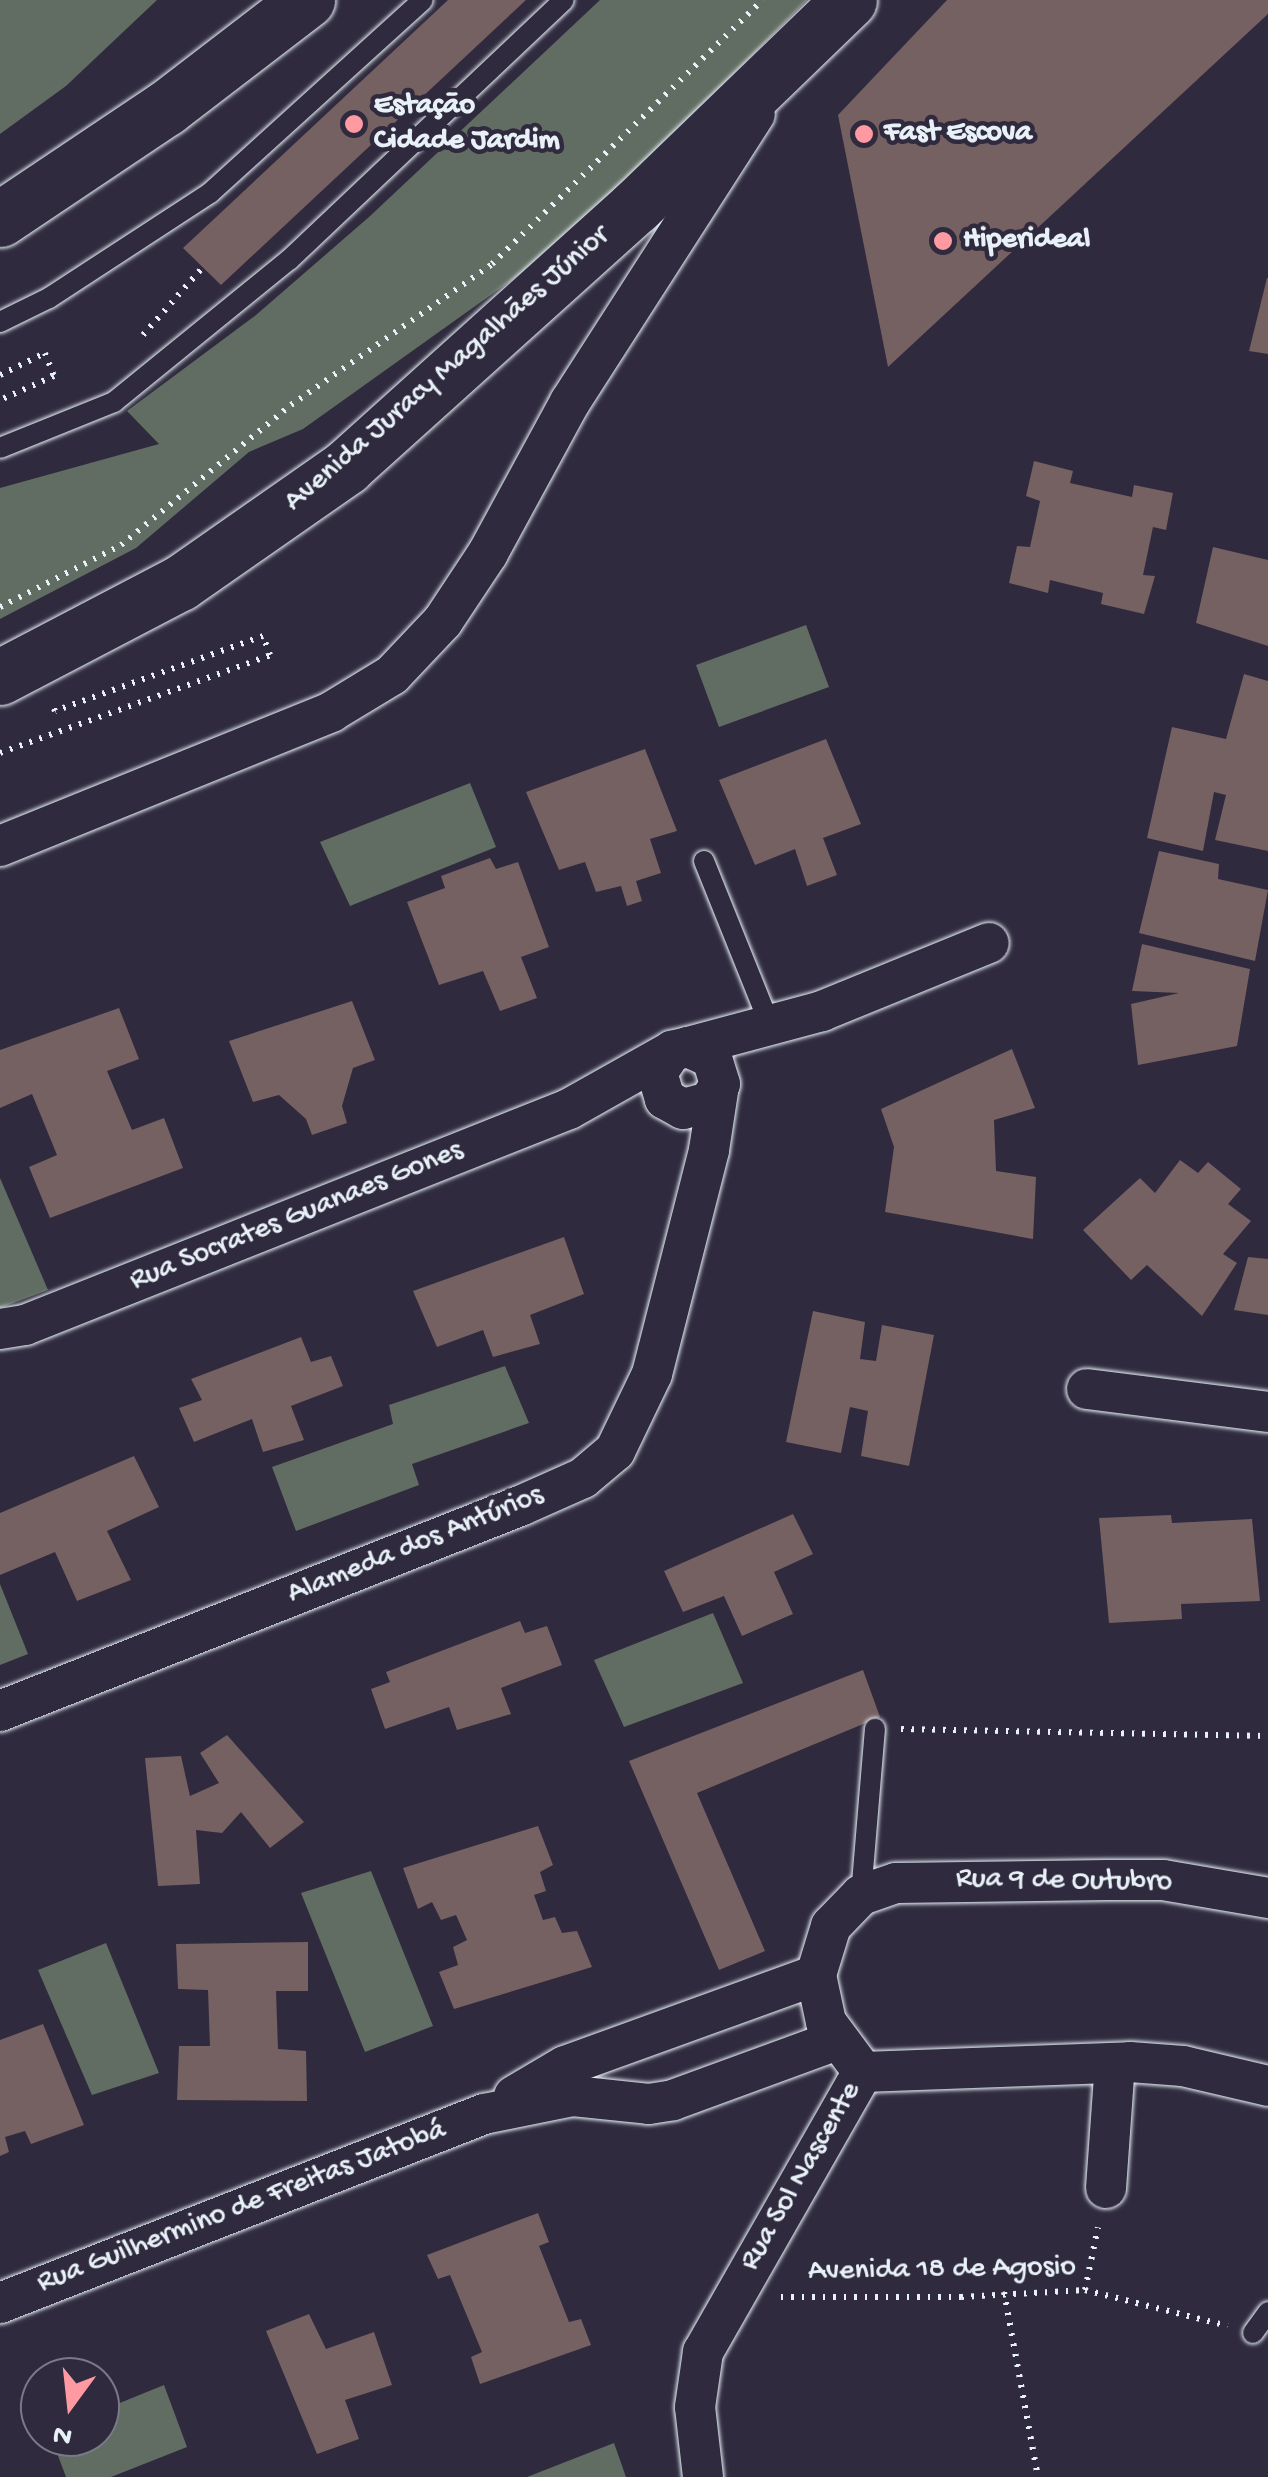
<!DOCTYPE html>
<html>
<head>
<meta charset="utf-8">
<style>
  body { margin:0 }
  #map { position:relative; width:1268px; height:2477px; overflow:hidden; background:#2f2a3d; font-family:"Gochi Hand",sans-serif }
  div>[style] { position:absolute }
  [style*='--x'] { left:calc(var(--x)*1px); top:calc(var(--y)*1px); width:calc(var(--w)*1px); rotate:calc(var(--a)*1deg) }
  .green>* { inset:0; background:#616d62 }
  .building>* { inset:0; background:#756062 }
  .path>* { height:6px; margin-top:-3px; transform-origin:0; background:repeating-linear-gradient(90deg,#e8f1f8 0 2.5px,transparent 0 10.5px) }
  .roads { filter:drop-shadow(0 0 2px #e8f1f8) drop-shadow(0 0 2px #e8f1f8) }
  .lane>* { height:20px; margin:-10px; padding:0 10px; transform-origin:10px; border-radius:10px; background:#2f2a3d }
  .street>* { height:40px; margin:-20px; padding:0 20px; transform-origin:20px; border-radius:20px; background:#2f2a3d }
  .primary>* { height:55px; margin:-27.5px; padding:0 27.5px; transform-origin:27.5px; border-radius:27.5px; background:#2f2a3d }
  .dots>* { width:28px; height:28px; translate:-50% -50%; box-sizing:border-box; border:5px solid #2f2a3d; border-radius:50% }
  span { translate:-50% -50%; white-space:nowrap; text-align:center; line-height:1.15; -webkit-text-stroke:9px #2f2a3d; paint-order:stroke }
  .poi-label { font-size:30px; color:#e8f1f8; font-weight:700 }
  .left { translate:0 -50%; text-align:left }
  .street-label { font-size:30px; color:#e8f1f8 }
  .north { position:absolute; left:20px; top:2357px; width:100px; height:100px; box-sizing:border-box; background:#2f2a3d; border:2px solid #797a88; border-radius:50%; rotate:195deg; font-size:28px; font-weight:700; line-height:40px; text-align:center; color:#e8f1f8 }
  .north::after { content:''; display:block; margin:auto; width:35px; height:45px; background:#ff9aa2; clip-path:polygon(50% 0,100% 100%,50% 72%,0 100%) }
</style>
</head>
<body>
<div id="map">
  <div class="green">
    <i style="clip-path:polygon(0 0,157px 0,66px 86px,0 134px)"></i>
    <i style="clip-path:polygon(600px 0,807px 0,568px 240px,303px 429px,249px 452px,136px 548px,0 619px,0 488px,159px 444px,127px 411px,256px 315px,369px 217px)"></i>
    <i style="clip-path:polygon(806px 625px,829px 687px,719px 727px,696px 665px)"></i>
    <i style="clip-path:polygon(470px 783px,496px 847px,350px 906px,320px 842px)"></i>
    <i style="clip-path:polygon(0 1178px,48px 1290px,0 1308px)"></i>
    <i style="clip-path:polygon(505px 1366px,529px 1423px,412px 1464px,419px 1485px,296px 1531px,272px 1467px,393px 1424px,389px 1405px)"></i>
    <i style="clip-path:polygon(0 1584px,28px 1654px,0 1665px)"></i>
    <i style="clip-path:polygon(713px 1613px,743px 1683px,624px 1727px,594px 1660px)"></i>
    <i style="clip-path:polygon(371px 1871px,433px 2026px,365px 2052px,301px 1893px)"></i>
    <i style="clip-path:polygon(106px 1943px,159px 2073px,92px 2095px,38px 1970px)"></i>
    <i style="clip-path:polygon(164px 2385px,187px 2447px,111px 2477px,66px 2477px,51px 2437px,100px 2437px,100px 2411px)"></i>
    <i style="clip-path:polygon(614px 2443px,626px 2477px,527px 2477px)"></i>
  </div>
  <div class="building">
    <i style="clip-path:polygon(448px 0,526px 0,221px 285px,183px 248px)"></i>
    <i style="clip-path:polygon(947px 0,1268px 0,1268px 14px,888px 367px,838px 115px)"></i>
    <i style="clip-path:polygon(1267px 278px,1268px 278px,1268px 354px,1249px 351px)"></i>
    <i style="clip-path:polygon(1034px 461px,1073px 471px,1070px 483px,1132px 497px,1134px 485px,1173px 493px,1166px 530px,1153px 527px,1143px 575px,1155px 576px,1144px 614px,1101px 604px,1103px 593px,1050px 580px,1048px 593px,1009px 583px,1017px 546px,1030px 547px,1040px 501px,1026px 496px)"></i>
    <i style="clip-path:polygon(1213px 547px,1268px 560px,1268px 646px,1196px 623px)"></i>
    <i style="clip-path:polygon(1244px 674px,1268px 681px,1268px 851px,1215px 840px,1226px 795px,1214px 792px,1203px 851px,1147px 838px,1172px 727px,1226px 739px)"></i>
    <i style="clip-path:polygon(826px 739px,861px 824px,823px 838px,837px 875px,807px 886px,795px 849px,755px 865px,719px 780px)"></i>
    <i style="clip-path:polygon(645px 749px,677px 831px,650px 839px,661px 873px,636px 881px,642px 901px,627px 906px,621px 886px,596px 892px,585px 862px,559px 870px,526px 792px)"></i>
    <i style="clip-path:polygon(1159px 851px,1219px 864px,1218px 879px,1268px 890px,1255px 961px,1139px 933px)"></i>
    <i style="clip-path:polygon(490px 858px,496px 869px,518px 862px,549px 947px,521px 957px,537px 998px,500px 1011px,483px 971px,439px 985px,407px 902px,445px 888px,441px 876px)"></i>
    <i style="clip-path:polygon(1142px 944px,1250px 969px,1237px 1046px,1138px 1065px,1131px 1004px,1179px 993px,1132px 991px)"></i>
    <i style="clip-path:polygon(352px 1001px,375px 1060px,353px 1068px,342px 1106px,347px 1123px,312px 1135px,306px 1119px,279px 1095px,253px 1102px,229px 1041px)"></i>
    <i style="clip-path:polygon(119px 1008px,139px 1059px,107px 1071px,132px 1130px,164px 1118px,183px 1168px,50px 1218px,29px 1167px,57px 1155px,32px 1094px,0 1108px,0 1050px)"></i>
    <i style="clip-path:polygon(1012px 1049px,1035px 1108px,994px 1120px,996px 1171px,1036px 1177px,1033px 1239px,885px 1212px,894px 1147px,881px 1109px)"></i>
    <i style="clip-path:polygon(1180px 1160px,1198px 1173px,1208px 1162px,1241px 1189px,1228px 1204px,1251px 1221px,1223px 1254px,1237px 1263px,1202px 1316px,1147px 1265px,1131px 1280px,1083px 1230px,1140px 1178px,1155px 1193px)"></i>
    <i style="clip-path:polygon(564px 1237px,584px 1294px,530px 1315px,540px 1344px,493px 1357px,483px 1330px,437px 1347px,413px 1291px)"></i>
    <i style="clip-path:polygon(1248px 1257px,1268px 1259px,1268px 1315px,1234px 1310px)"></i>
    <i style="clip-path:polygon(813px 1311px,865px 1322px,860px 1359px,876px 1361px,882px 1325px,934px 1335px,909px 1466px,861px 1456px,868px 1411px,850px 1407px,841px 1453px,786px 1442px)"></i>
    <i style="clip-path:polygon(301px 1337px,311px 1362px,331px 1356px,343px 1386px,291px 1406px,304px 1440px,263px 1452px,252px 1419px,194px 1442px,179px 1408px,202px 1400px,191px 1379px)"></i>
    <i style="clip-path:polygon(134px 1456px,159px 1507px,107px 1531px,131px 1580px,77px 1601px,55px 1552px,0 1575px,0 1513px)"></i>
    <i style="clip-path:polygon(793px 1514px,813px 1554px,774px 1572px,793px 1614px,742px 1636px,724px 1596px,683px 1612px,664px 1571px)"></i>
    <i style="clip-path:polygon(1171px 1515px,1172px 1523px,1252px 1519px,1260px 1601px,1181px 1604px,1182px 1619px,1109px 1623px,1099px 1518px)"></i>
    <i style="clip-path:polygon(520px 1621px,525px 1633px,547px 1626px,562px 1665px,501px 1688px,511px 1714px,457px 1730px,449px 1707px,385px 1729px,371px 1689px,390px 1682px,386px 1672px)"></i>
    <i style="clip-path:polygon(863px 1670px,880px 1717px,697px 1793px,765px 1951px,719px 1970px,629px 1761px)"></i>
    <i style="clip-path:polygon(227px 1735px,304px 1822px,270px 1848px,241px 1812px,222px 1833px,196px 1830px,200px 1884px,158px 1886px,145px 1758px,181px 1756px,190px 1796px,219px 1783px,200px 1753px)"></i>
    <i style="clip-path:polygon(538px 1826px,553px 1865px,540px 1872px,546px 1891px,534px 1895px,543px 1920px,555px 1917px,562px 1933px,577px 1931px,592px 1967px,454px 2009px,439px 1972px,458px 1965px,453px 1947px,467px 1940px,456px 1915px,441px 1920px,432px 1902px,418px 1909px,403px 1868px)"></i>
    <i style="clip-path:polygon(308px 1942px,308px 1991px,276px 1991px,278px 2049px,306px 2051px,307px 2101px,177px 2100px,179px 2046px,210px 2046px,208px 1990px,178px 1989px,176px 1944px)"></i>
    <i style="clip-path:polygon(43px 2024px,84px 2125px,31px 2144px,25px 2131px,5px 2137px,9px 2152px,0 2156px,0 2040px)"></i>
    <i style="clip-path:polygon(538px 2213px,549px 2242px,539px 2246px,569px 2322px,581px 2319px,591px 2345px,480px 2384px,471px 2357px,482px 2352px,450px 2275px,438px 2279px,427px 2255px)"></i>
    <i style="clip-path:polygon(309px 2314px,326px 2349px,374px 2332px,392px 2385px,345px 2400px,359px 2439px,317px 2454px,266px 2331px)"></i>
  </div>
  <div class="path">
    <i style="--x:143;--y:335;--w:89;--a:-48.6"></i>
    <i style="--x:0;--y:375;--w:50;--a:-26.1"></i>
    <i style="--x:45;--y:353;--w:25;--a:69"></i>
    <i style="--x:54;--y:376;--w:59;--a:156"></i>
    <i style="--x:0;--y:607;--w:136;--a:-27.1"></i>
    <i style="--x:121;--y:545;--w:220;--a:-39.5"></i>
    <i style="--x:291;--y:405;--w:246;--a:-35"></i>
    <i style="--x:492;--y:264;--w:378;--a:-44.3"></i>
    <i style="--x:0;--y:753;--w:287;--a:-19.9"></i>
    <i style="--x:270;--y:655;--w:20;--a:-110"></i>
    <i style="--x:263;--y:636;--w:221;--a:160.2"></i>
    <i style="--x:55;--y:711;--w:10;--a:-114"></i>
    <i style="--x:901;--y:1729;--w:367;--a:1.1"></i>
    <i style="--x:1085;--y:2290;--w:64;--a:-78.3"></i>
    <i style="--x:1004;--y:2292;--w:188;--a:79.6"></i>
    <i style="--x:781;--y:2297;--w:180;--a:0"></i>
    <i style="--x:961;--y:2297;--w:124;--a:-3.2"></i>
    <i style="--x:1085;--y:2290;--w:147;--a:14.1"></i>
  </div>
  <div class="roads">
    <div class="lane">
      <i style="--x:0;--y:322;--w:55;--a:-26.1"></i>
      <i style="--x:49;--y:298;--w:192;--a:-33.1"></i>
      <i style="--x:210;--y:193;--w:287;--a:-42.2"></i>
      <i style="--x:0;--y:448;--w:123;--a:-22"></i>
      <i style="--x:114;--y:402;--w:225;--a:-39.1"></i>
      <i style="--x:289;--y:260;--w:378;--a:-43.4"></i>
      <i style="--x:704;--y:861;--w:180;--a:68.1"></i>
      <i style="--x:861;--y:1895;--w:167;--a:-85.2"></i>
      <i style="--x:1253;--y:2333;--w:26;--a:-54"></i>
    </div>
    <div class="street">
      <i style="--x:0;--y:846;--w:357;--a:-22"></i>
      <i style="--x:331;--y:712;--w:71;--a:-31.2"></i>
      <i style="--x:392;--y:675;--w:74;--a:-46.6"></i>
      <i style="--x:443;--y:621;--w:82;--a:-56.5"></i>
      <i style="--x:488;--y:553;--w:172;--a:-61.5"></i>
      <i style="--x:570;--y:402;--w:342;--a:-57.3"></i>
      <i style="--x:688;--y:1047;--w:139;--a:-15"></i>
      <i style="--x:822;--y:1011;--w:180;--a:-22.2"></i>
      <i style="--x:0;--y:1329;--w:25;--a:-9"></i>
      <i style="--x:25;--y:1325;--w:585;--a:-21.66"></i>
      <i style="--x:569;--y:1109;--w:118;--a:-29.4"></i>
      <i style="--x:672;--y:1051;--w:16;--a:-14"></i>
      <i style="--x:688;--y:1047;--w:26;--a:25"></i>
      <i style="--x:712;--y:1058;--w:27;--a:73"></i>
      <i style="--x:720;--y:1084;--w:21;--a:121"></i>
      <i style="--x:709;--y:1102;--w:27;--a:165"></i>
      <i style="--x:683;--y:1109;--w:21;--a:-151"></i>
      <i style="--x:665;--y:1099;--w:27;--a:-107"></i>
      <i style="--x:657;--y:1073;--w:27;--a:-56"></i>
      <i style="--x:1087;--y:1389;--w:182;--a:7.2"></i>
      <i style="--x:0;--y:1711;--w:559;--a:-21.52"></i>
      <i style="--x:520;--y:1506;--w:69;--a:-24"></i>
      <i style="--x:583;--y:1478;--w:42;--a:-40.2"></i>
      <i style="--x:615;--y:1451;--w:85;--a:-64.3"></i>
      <i style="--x:652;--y:1374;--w:231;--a:-75.7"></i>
      <i style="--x:709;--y:1150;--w:60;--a:-81.3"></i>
      <i style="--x:863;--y:2072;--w:62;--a:-126.5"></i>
      <i style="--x:826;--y:2022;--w:48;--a:-102"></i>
      <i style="--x:816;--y:1975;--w:51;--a:-73"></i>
      <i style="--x:831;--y:1926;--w:43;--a:-45.9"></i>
      <i style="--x:861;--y:1895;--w:37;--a:-19"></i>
      <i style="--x:896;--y:1883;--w:212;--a:-0.8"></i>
      <i style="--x:1108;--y:1880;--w:55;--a:0"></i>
      <i style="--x:1163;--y:1880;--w:107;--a:9.7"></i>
      <i style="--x:863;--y:2072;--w:267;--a:-2.1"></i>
      <i style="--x:1130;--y:2062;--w:53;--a:4.3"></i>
      <i style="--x:1183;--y:2066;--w:87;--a:13.2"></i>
      <i style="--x:514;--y:2096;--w:59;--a:-30.5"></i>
      <i style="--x:565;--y:2066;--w:267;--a:-19.9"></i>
      <i style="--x:1106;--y:2188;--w:125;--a:-85.9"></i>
      <i style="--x:0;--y:2303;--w:520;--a:-21.33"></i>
      <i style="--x:484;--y:2114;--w:91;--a:-11.4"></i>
      <i style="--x:573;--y:2096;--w:76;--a:6"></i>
      <i style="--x:649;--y:2104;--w:24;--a:-9"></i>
      <i style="--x:673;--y:2100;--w:175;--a:-20.1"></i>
      <i style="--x:703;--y:2477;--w:70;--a:-96.5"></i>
      <i style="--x:695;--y:2407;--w:56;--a:-81.7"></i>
      <i style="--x:703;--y:2352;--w:322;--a:-60.3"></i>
    </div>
    <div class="primary">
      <i style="--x:0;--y:219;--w:200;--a:-33.8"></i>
      <i style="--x:166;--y:108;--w:178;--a:-37.5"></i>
      <i style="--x:0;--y:677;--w:203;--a:-27.6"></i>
      <i style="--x:180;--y:583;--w:203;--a:-34.9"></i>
      <i style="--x:346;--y:467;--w:390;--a:-42"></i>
      <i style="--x:636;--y:206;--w:296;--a:-44"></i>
    </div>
  </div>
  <div class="dots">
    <i style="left:354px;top:124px;background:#ff9aa2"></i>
    <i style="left:864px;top:134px;background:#ff9aa2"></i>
    <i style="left:943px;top:241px;background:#ff9aa2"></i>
  </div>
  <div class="poi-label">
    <span class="left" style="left:374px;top:124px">Estação<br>Cidade Jardim</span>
    <span class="left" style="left:884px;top:134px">Fast Escova</span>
    <span class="left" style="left:963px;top:241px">Hiperideal</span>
  </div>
  <div class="street-label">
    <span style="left:448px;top:370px;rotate:-41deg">Avenida Juracy Magalhães Júnior</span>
    <span style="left:297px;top:1217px;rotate:-22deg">Rua Socrates Guanaes Gones</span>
    <span style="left:416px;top:1546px;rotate:-22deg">Alameda dos Antúrios</span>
    <span style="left:1064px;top:1882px;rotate:1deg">Rua 9 de Outubro</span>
    <span style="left:802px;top:2177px;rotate:-60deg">Rua Sol Nascente</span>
    <span style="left:242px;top:2208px;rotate:-21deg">Rua Guilhermino de Freitas Jatobá</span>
    <span style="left:942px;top:2271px;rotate:-1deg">Avenida 18 de Agosio</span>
  </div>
  <div class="north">N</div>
</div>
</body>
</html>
